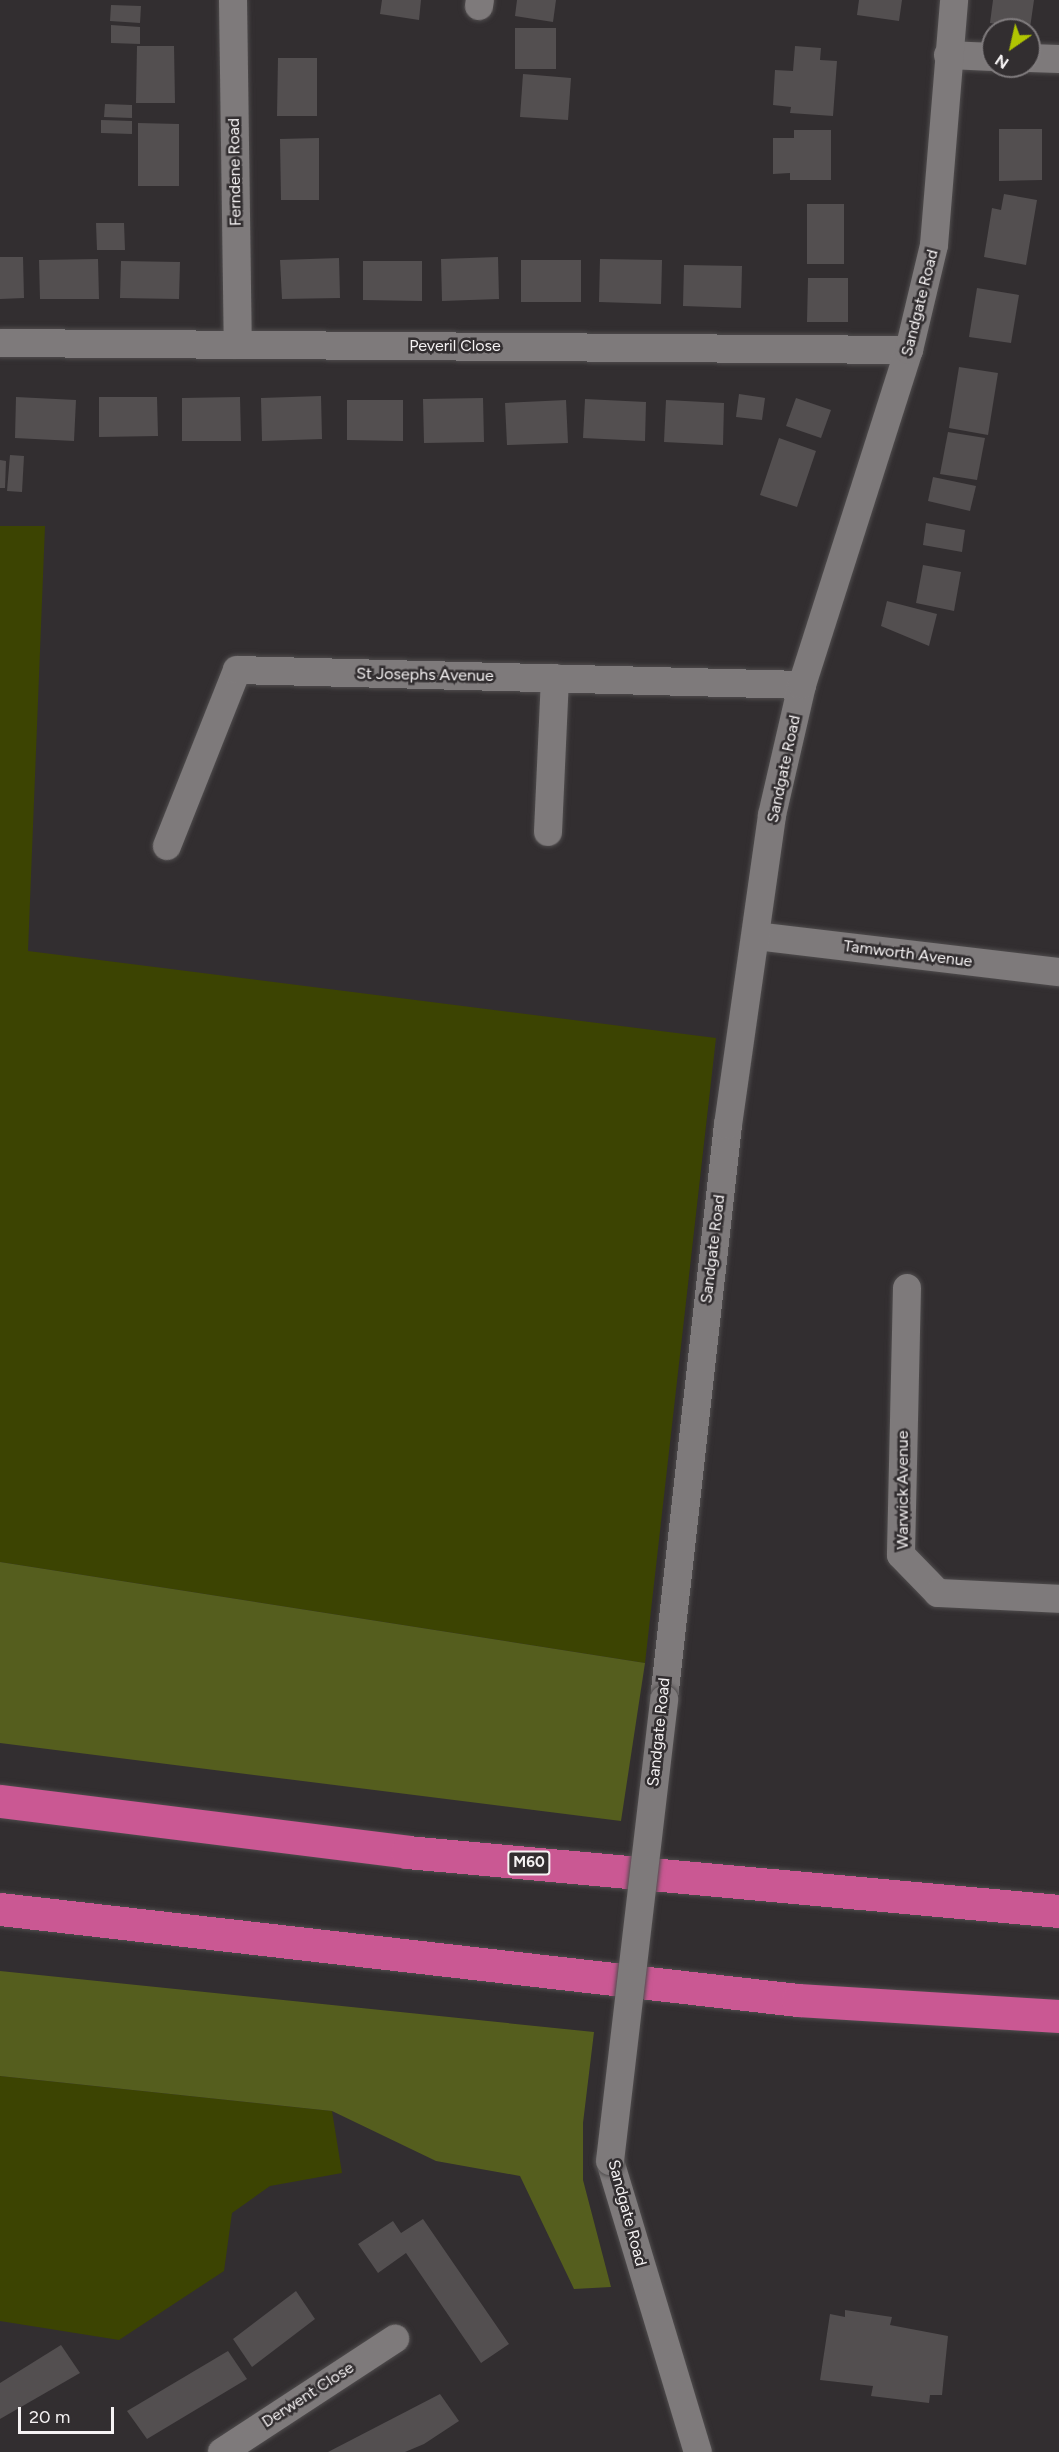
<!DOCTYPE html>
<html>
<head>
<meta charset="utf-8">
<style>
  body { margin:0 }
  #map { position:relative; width:1059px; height:2452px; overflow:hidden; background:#322e30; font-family:Figtree,sans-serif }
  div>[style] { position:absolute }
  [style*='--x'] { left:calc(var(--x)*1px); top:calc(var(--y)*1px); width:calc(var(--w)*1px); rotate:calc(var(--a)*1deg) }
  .green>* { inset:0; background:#3c4402 }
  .forest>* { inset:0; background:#555e1e }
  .building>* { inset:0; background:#534f50 }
  .roads { filter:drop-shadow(0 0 2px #4f4c4d) drop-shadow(0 0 2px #4f4c4d) }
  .minor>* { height:28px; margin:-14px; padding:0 14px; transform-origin:14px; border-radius:14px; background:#7e7a7b }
  .motorway>* { height:33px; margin:-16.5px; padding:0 16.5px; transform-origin:16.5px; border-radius:16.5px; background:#ca5893 }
  .bridges { filter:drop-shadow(0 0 2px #4f4c4d) drop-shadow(0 0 2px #4f4c4d) }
  .minor-bridge>* { height:28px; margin:-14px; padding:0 14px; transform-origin:14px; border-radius:14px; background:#7e7a7b }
  span { translate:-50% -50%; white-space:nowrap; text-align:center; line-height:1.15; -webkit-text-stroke:5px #322e30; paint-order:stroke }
  .shield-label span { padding:2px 4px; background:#322e30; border:2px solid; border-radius:4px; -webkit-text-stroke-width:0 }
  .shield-label { font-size:15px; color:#f5f2f3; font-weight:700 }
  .street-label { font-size:16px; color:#f5f2f3 }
  .north { position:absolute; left:981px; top:18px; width:60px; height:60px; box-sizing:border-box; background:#322e30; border:2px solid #807c7e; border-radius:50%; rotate:214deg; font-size:16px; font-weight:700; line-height:24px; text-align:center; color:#f5f2f3 }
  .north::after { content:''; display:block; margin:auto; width:21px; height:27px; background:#b0c502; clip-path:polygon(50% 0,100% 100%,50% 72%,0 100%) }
  .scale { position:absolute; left:18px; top:2407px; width:96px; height:27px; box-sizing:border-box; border:3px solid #f5f2f3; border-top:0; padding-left:8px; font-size:18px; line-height:21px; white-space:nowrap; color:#f5f2f3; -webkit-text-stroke:4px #322e30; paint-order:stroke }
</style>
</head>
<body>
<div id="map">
  <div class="green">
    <i style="clip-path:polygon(0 526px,45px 526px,28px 951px,716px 1038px,645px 1663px,0 1562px)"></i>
    <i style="clip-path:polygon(0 2076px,332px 2111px,342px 2173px,270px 2186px,232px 2213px,224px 2271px,119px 2340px,0 2321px)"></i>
  </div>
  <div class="forest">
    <i style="clip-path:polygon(0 1562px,645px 1663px,621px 1821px,0 1743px)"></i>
    <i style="clip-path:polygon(0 1971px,594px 2032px,583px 2123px,583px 2180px,611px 2287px,574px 2289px,520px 2176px,436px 2161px,332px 2111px,0 2076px)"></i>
  </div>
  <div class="building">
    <i style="clip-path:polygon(382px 0,421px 0,419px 20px,380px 14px)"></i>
    <i style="clip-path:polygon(517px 0,556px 0,553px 22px,515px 16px)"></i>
    <i style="clip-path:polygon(859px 0,902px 0,899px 21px,857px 15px)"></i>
    <i style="clip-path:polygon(993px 0,1034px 0,1030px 28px,990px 23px)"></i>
    <i style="clip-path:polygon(111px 5px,141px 6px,140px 23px,110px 21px)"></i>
    <i style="clip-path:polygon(111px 25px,140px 27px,140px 44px,111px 43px)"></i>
    <i style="clip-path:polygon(515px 28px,556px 28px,556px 69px,515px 69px)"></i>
    <i style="clip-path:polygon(137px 46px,174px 46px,175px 103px,136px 103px)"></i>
    <i style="clip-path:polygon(795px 46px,821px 48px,820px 60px,837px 61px,833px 116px,790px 113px,791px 107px,773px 105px,775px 70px,793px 71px)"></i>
    <i style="clip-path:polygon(278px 58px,317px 58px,317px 116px,277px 116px)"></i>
    <i style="clip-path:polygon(523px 74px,571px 78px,568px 120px,520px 117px)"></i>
    <i style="clip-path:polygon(105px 104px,132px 105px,132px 118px,104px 117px)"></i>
    <i style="clip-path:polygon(101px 120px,132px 121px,132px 134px,101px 133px)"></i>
    <i style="clip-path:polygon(138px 123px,179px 124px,179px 186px,138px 186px)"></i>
    <i style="clip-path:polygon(999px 129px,1042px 129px,1042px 180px,999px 181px)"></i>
    <i style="clip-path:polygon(794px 130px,831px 130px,831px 180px,790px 180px,790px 173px,773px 174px,773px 138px,794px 138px)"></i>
    <i style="clip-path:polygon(319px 138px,319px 200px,281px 200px,280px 139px)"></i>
    <i style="clip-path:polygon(1004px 194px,1037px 200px,1026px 265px,984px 257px,992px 208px,1001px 210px)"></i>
    <i style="clip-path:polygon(807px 204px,844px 204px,844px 264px,807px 264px)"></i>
    <i style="clip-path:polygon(96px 223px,124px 223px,125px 250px,97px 250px)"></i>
    <i style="clip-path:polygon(0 257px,23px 257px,24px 298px,0 299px)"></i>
    <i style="clip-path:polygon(498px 257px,499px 299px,442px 301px,441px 259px)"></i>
    <i style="clip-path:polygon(339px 258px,340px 298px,282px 299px,280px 260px)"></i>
    <i style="clip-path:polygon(98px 259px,99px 299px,40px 299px,39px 260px)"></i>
    <i style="clip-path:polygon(600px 259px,662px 260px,661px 304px,599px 302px)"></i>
    <i style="clip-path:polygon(521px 260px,581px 260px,581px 302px,521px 302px)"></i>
    <i style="clip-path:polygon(121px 261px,180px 262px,179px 299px,120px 298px)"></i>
    <i style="clip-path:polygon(363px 261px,422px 261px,422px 301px,363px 300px)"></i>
    <i style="clip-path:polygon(684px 265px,742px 266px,741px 308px,683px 306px)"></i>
    <i style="clip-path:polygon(808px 278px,848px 278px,848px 322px,807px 322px)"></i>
    <i style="clip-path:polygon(977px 288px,1019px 295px,1011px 343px,969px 337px)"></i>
    <i style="clip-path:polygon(959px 367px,998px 373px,988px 435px,949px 428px)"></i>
    <i style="clip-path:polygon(739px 394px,765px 398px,762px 420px,736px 417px)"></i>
    <i style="clip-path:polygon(321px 396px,322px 439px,262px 441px,261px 398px)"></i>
    <i style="clip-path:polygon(16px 397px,76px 400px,74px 441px,15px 438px)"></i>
    <i style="clip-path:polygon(99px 397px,157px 397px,158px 436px,99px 437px)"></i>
    <i style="clip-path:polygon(240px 397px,241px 441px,182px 441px,182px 398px)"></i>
    <i style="clip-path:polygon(483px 398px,484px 442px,424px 443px,423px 399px)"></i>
    <i style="clip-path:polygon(796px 398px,831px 410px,821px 438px,786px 426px)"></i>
    <i style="clip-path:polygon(585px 399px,646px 402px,645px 441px,583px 438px)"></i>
    <i style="clip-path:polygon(347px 400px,403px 400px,403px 441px,347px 440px)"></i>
    <i style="clip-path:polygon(566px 400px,568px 443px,507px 445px,505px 403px)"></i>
    <i style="clip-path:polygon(666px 400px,724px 403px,723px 445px,664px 442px)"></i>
    <i style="clip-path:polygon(948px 432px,985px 438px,977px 480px,940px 474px)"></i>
    <i style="clip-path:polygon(779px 438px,816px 451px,797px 507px,760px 495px)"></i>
    <i style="clip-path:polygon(10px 455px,24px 456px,22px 492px,7px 491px)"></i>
    <i style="clip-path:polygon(0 460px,6px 461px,5px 488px,0 488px)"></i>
    <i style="clip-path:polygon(933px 477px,976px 486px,970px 511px,928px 501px)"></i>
    <i style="clip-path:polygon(926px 523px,965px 530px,962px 552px,923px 545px)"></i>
    <i style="clip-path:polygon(923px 565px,961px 572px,954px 611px,916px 603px)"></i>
    <i style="clip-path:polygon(887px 601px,937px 614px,929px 646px,881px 626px)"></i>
    <i style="clip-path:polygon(423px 2219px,509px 2344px,481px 2363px,406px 2253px,378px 2273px,358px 2244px,393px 2221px,401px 2233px)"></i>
    <i style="clip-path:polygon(296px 2291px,315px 2319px,252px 2367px,233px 2339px)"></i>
    <i style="clip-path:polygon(845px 2310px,892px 2317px,890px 2325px,948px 2336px,942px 2395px,930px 2395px,929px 2403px,871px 2396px,873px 2386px,820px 2380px,830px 2314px,845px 2317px)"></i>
    <i style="clip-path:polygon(61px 2345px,80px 2373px,0 2419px,0 2383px)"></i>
    <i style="clip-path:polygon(228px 2351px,247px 2379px,147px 2439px,127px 2411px)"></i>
    <i style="clip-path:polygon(440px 2394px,459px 2421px,424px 2444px,405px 2452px,328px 2452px)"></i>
  </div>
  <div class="roads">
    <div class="minor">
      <i style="--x:233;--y:0;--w:345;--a:89.2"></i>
      <i style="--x:479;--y:6;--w:6;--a:-81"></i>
      <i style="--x:948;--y:55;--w:45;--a:2.5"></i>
      <i style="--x:1029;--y:58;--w:30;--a:2"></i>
      <i style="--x:0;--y:343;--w:909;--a:0.44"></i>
      <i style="--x:548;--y:832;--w:154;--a:-87.4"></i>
      <i style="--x:167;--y:846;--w:189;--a:-68.3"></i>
      <i style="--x:237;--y:670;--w:565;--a:1.52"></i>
      <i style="--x:756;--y:936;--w:305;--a:6.8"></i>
      <i style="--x:907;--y:1288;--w:267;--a:91.3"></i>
      <i style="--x:901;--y:1555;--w:53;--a:45.8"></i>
      <i style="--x:938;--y:1593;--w:121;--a:2.8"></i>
      <i style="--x:664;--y:1699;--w:578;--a:-83.64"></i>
      <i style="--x:728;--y:1125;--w:313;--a:-81.9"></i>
      <i style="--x:772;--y:815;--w:133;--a:-77"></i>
      <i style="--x:802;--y:685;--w:352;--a:-72.3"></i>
      <i style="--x:909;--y:350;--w:108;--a:-76.6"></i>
      <i style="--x:934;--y:245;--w:246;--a:-85.3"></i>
      <i style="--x:610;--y:2161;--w:304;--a:73.2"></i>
      <i style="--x:222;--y:2452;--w:207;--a:-33.2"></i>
    </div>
    <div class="motorway">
      <i style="--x:0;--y:1801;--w:410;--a:7.1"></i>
      <i style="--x:407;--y:1852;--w:655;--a:5.17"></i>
      <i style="--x:0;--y:1909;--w:803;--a:6.51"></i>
      <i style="--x:798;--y:2000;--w:261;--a:3.5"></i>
    </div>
  </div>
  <div class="bridges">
    <div class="minor-bridge">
      <i style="--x:610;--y:2161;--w:465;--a:-83.3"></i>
    </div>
  </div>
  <div class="shield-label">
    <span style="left:529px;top:1863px">M60</span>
  </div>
  <div class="street-label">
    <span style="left:235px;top:172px;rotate:-91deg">Ferndene Road</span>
    <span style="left:920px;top:303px;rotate:-76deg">Sandgate Road</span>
    <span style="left:455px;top:346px">Peveril Close</span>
    <span style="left:425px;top:675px;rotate:1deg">St Josephs Avenue</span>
    <span style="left:784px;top:769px;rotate:-78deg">Sandgate Road</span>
    <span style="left:908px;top:954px;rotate:7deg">Tamworth Avenue</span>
    <span style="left:713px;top:1249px;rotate:-83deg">Sandgate Road</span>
    <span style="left:903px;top:1490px;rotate:-90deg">Warwick Avenue</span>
    <span style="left:659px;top:1732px;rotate:-84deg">Sandgate Road</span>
    <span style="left:627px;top:2213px;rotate:75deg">Sandgate Road</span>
    <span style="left:308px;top:2395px;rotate:-33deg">Derwent Close</span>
  </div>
  <div class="north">N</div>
  <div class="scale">20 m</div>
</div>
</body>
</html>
